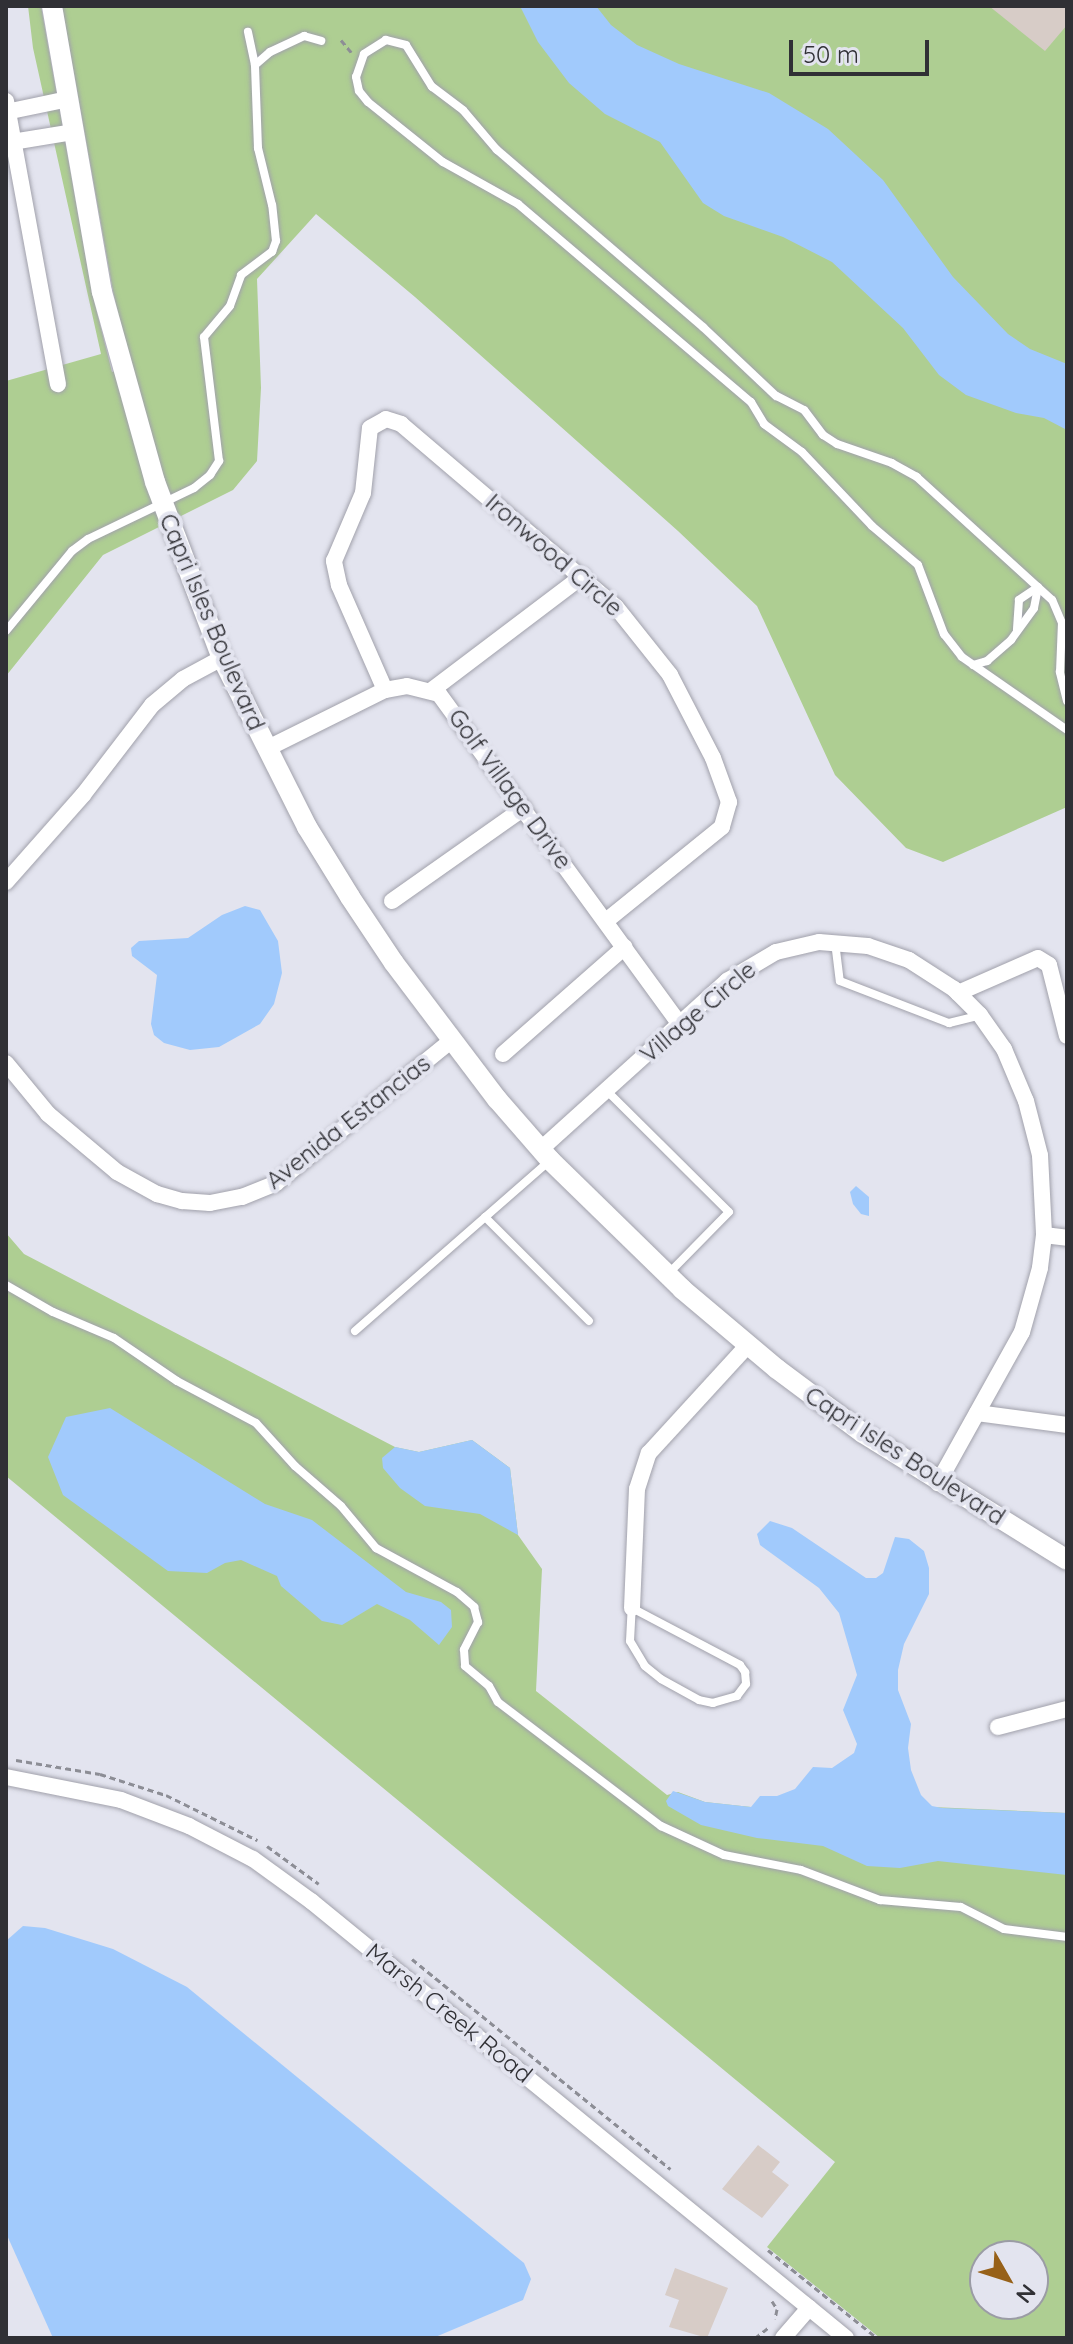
<!DOCTYPE html>
<html>
<head>
<meta charset="utf-8">
<style>
  body { margin:0 }
  #map { position:relative; width:1073px; height:2344px; overflow:hidden; background:#e3e4ef; font-family:Quicksand,sans-serif }
  div>[style] { position:absolute }
  [style*='--x'] { left:calc(var(--x)*1px); top:calc(var(--y)*1px); width:calc(var(--w)*1px); rotate:calc(var(--a)*1deg) }
  .green>* { inset:0; background:#aece92 }
  .water>* { inset:0; background:#a1cafc }
  .building>* { inset:0; background:#d7ccc7 }
  .path>* { height:3px; margin-top:-1.5px; transform-origin:0; background:repeating-linear-gradient(90deg,#8c8d95 0 6px,transparent 0 10px) }
  .roads { filter:drop-shadow(0 0 2px #a1a1ab) drop-shadow(0 0 2px #a1a1ab) }
  .service>* { height:8px; margin:-4px; padding:0 4px; transform-origin:4px; border-radius:4px; background:#fff }
  .minor>* { height:16px; margin:-8px; padding:0 8px; transform-origin:8px; border-radius:8px; background:#fff }
  .tertiary>* { height:20px; margin:-10px; padding:0 10px; transform-origin:10px; border-radius:10px; background:#fff }
  span { translate:-50% -50%; white-space:nowrap; text-align:center; line-height:1.15; -webkit-text-stroke:8px #e3e4ef; paint-order:stroke }
  .street-label { font-size:24px; color:#303035 }
  .frame { position:absolute; inset:0; border:8px solid #303035; pointer-events:none }
  .north { position:absolute; left:969px; top:2240px; width:80px; height:80px; box-sizing:border-box; background:#e3e4ef; border:2px solid #9b9ca5; border-radius:50%; rotate:129deg; font-size:22px; font-weight:700; line-height:32px; text-align:center; color:#303035 }
  .north::after { content:''; display:block; margin:auto; width:28px; height:36px; background:#976119; clip-path:polygon(50% 0,100% 100%,50% 72%,0 100%) }
  .scale { position:absolute; left:789px; top:40px; width:140px; height:36px; box-sizing:border-box; border:4px solid #303035; border-top:0; padding-left:10px; font-size:24px; line-height:28px; white-space:nowrap; color:#303035; -webkit-text-stroke:6px #e3e4ef; paint-order:stroke }
</style>
</head>
<body>
<div id="map">
  <div class="green">
    <i style="clip-path:polygon(28px 6px,41px 6px,92px 293px,112px 372px,130px 366px,113px 291px,62px 6px,1067px 6px,1067px 807px,943px 862px,906px 848px,835px 775px,757px 606px,678px 531px,415px 297px,316px 214px,257px 279px,261px 388px,257px 461px,233px 490px,103px 555px,6px 676px,6px 381px,101px 354px,33px 48px)"></i>
    <i style="clip-path:polygon(evenodd,6px 1233px,24px 1254px,395px 1447px,419px 1452px,472px 1440px,510px 1468px,518px 1535px,542px 1569px,536px 1691px,667px 1795px,678px 1792px,705px 1802px,751px 1807px,932px 1807px,1067px 1813px,1067px 2338px,880px 2338px,767px 2247px,835px 2162px,6px 1476px,6px 1233px,985px 2256px,1033px 2256px,1033px 2304px,985px 2304px,985px 2256px)"></i>
  </div>
  <div class="water">
    <i style="clip-path:polygon(520px 6px,596px 6px,611px 25px,637px 45px,679px 64px,769px 93px,828px 129px,883px 180px,953px 277px,1008px 334px,1030px 349px,1067px 364px,1067px 430px,1044px 418px,1016px 413px,966px 395px,939px 375px,903px 328px,832px 262px,783px 237px,724px 216px,703px 203px,660px 142px,605px 114px,569px 83px,538px 42px)"></i>
    <i style="clip-path:polygon(245px 906px,260px 910px,278px 941px,282px 973px,274px 1004px,260px 1024px,219px 1047px,190px 1050px,164px 1043px,154px 1035px,151px 1024px,157px 975px,132px 956px,131px 948px,139px 941px,188px 938px,222px 915px)"></i>
    <i style="clip-path:polygon(856px 1186px,869px 1197px,869px 1216px,861px 1214px,853px 1204px,850px 1192px)"></i>
    <i style="clip-path:polygon(110px 1408px,265px 1504px,312px 1520px,406px 1592px,441px 1602px,451px 1610px,452px 1627px,439px 1645px,410px 1620px,377px 1604px,342px 1625px,322px 1621px,281px 1586px,277px 1576px,241px 1560px,225px 1563px,207px 1573px,168px 1571px,63px 1495px,48px 1457px,66px 1417px)"></i>
    <i style="clip-path:polygon(472px 1440px,510px 1468px,518px 1535px,480px 1514px,425px 1506px,400px 1488px,383px 1468px,382px 1458px,395px 1447px,419px 1452px)"></i>
    <i style="clip-path:polygon(770px 1521px,792px 1528px,866px 1578px,876px 1578px,883px 1573px,895px 1537px,909px 1539px,924px 1551px,929px 1568px,929px 1594px,904px 1644px,898px 1670px,898px 1690px,911px 1724px,908px 1748px,911px 1770px,921px 1795px,932px 1806px,942px 1808px,1067px 1813px,1067px 1875px,938px 1861px,900px 1868px,867px 1866px,823px 1846px,757px 1838px,701px 1825px,668px 1806px,666px 1801px,673px 1791px,705px 1802px,751px 1807px,760px 1796px,777px 1796px,795px 1789px,813px 1767px,832px 1768px,854px 1753px,857px 1744px,843px 1710px,857px 1675px,839px 1613px,819px 1588px,760px 1545px,757px 1534px)"></i>
    <i style="clip-path:polygon(23px 1926px,45px 1928px,113px 1949px,187px 1987px,524px 2263px,531px 2279px,523px 2300px,433px 2338px,53px 2338px,6px 2233px,6px 1941px)"></i>
  </div>
  <div class="building">
    <i style="clip-path:polygon(989px 6px,1067px 6px,1067px 25px,1045px 51px)"></i>
    <i style="clip-path:polygon(758px 2145px,780px 2162px,772px 2172px,789px 2185px,762px 2218px,722px 2189px)"></i>
    <i style="clip-path:polygon(675px 2268px,728px 2288px,707px 2338px,669px 2327px,679px 2300px,665px 2295px)"></i>
  </div>
  <div class="path">
    <i style="--x:341;--y:40;--w:16;--a:50"></i>
    <i style="--x:16;--y:1760;--w:85;--a:9.5"></i>
    <i style="--x:100;--y:1774;--w:69;--a:17.7"></i>
    <i style="--x:166;--y:1795;--w:102;--a:26.3"></i>
    <i style="--x:267;--y:1846;--w:64;--a:36.2"></i>
    <i style="--x:412;--y:1959;--w:333;--a:39.1"></i>
    <i style="--x:768;--y:2250;--w:140;--a:38.9"></i>
    <i style="--x:772;--y:2301;--w:9;--a:58"></i>
    <i style="--x:777;--y:2309;--w:10;--a:101"></i>
    <i style="--x:755;--y:2338;--w:16;--a:-38"></i>
  </div>
  <div class="roads">
    <div class="service">
      <i style="--x:255;--y:65;--w:20;--a:-41"></i>
      <i style="--x:270;--y:52;--w:38;--a:-25"></i>
      <i style="--x:304;--y:36;--w:18;--a:16"></i>
      <i style="--x:6;--y:631;--w:104;--a:-50.5"></i>
      <i style="--x:72;--y:551;--w:20;--a:-37"></i>
      <i style="--x:88;--y:539;--w:118;--a:-25.7"></i>
      <i style="--x:194;--y:488;--w:21;--a:-39"></i>
      <i style="--x:210;--y:475;--w:17;--a:-57"></i>
      <i style="--x:219;--y:461;--w:125;--a:-96.9"></i>
      <i style="--x:204;--y:337;--w:40;--a:-50"></i>
      <i style="--x:230;--y:306;--w:33;--a:-70"></i>
      <i style="--x:241;--y:275;--w:39;--a:-37"></i>
      <i style="--x:272;--y:252;--w:12;--a:-70"></i>
      <i style="--x:276;--y:241;--w:36;--a:-96"></i>
      <i style="--x:272;--y:205;--w:59;--a:-103.8"></i>
      <i style="--x:258;--y:148;--w:83;--a:-92.1"></i>
      <i style="--x:255;--y:65;--w:34;--a:-102"></i>
      <i style="--x:973;--y:665;--w:15;--a:-16"></i>
      <i style="--x:987;--y:661;--w:32;--a:-41"></i>
      <i style="--x:1011;--y:640;--w:39;--a:-54"></i>
      <i style="--x:1034;--y:608;--w:21;--a:-79"></i>
      <i style="--x:1038;--y:587;--w:23;--a:146"></i>
      <i style="--x:1019;--y:600;--w:30;--a:94"></i>
      <i style="--x:1067;--y:701;--w:30;--a:-104"></i>
      <i style="--x:1060;--y:672;--w:49;--a:-87.7"></i>
      <i style="--x:1062;--y:623;--w:25;--a:-113"></i>
      <i style="--x:1052;--y:600;--w:183;--a:-137.7"></i>
      <i style="--x:917;--y:477;--w:29;--a:-151"></i>
      <i style="--x:892;--y:463;--w:58;--a:-160.9"></i>
      <i style="--x:837;--y:444;--w:17;--a:-147"></i>
      <i style="--x:823;--y:435;--w:31;--a:-127"></i>
      <i style="--x:804;--y:410;--w:31;--a:-153"></i>
      <i style="--x:776;--y:396;--w:100;--a:-136.6"></i>
      <i style="--x:703;--y:327;--w:272;--a:-139.3"></i>
      <i style="--x:497;--y:150;--w:52;--a:-130.4"></i>
      <i style="--x:463;--y:110;--w:39;--a:-143"></i>
      <i style="--x:432;--y:87;--w:49;--a:-121.8"></i>
      <i style="--x:406;--y:45;--w:21;--a:-166"></i>
      <i style="--x:386;--y:40;--w:26;--a:148"></i>
      <i style="--x:364;--y:54;--w:24;--a:109"></i>
      <i style="--x:356;--y:77;--w:14;--a:78"></i>
      <i style="--x:359;--y:91;--w:14;--a:51"></i>
      <i style="--x:368;--y:102;--w:96;--a:38.7"></i>
      <i style="--x:443;--y:162;--w:86;--a:29.2"></i>
      <i style="--x:518;--y:204;--w:306;--a:40.4"></i>
      <i style="--x:751;--y:402;--w:26;--a:59"></i>
      <i style="--x:764;--y:424;--w:47;--a:36.4"></i>
      <i style="--x:802;--y:452;--w:102;--a:46.6"></i>
      <i style="--x:872;--y:526;--w:60;--a:40.3"></i>
      <i style="--x:918;--y:565;--w:74;--a:69.4"></i>
      <i style="--x:944;--y:634;--w:29;--a:52"></i>
      <i style="--x:962;--y:657;--w:128;--a:34.8"></i>
      <i style="--x:835;--y:942;--w:39;--a:83"></i>
      <i style="--x:840;--y:981;--w:117;--a:21.1"></i>
      <i style="--x:949;--y:1023;--w:32;--a:-14"></i>
      <i style="--x:606;--y:1090;--w:173;--a:44.8"></i>
      <i style="--x:729;--y:1212;--w:88;--a:134.5"></i>
      <i style="--x:485;--y:1217;--w:147;--a:45"></i>
      <i style="--x:6;--y:1285;--w:54;--a:29.9"></i>
      <i style="--x:53;--y:1312;--w:66;--a:23.1"></i>
      <i style="--x:114;--y:1338;--w:76;--a:34.3"></i>
      <i style="--x:177;--y:1381;--w:89;--a:28"></i>
      <i style="--x:256;--y:1423;--w:58;--a:47.8"></i>
      <i style="--x:295;--y:1466;--w:61;--a:41"></i>
      <i style="--x:341;--y:1506;--w:55;--a:50.2"></i>
      <i style="--x:376;--y:1548;--w:92;--a:28.5"></i>
      <i style="--x:457;--y:1592;--w:23;--a:41"></i>
      <i style="--x:474;--y:1607;--w:16;--a:75"></i>
      <i style="--x:478;--y:1622;--w:31;--a:117"></i>
      <i style="--x:464;--y:1650;--w:16;--a:86"></i>
      <i style="--x:465;--y:1666;--w:31;--a:40"></i>
      <i style="--x:489;--y:1686;--w:18;--a:61"></i>
      <i style="--x:498;--y:1702;--w:205;--a:37.3"></i>
      <i style="--x:661;--y:1826;--w:69;--a:24.7"></i>
      <i style="--x:724;--y:1855;--w:78;--a:11"></i>
      <i style="--x:801;--y:1870;--w:85;--a:20.8"></i>
      <i style="--x:880;--y:1900;--w:81;--a:4.9"></i>
      <i style="--x:961;--y:1907;--w:48;--a:27.1"></i>
      <i style="--x:1004;--y:1929;--w:64;--a:7.2"></i>
      <i style="--x:355;--y:1331;--w:259;--a:-41.2"></i>
      <i style="--x:632;--y:1608;--w:122;--a:27.8"></i>
      <i style="--x:740;--y:1665;--w:9;--a:54"></i>
      <i style="--x:745;--y:1672;--w:12;--a:85"></i>
      <i style="--x:746;--y:1684;--w:15;--a:127"></i>
      <i style="--x:737;--y:1696;--w:25;--a:164"></i>
      <i style="--x:713;--y:1703;--w:14;--a:-168"></i>
      <i style="--x:699;--y:1700;--w:43;--a:-151.1"></i>
      <i style="--x:661;--y:1679;--w:21;--a:-141"></i>
      <i style="--x:645;--y:1666;--w:29;--a:-121"></i>
      <i style="--x:630;--y:1641;--w:33;--a:-87"></i>
    </div>
    <div class="minor">
      <i style="--x:6;--y:101;--w:288;--a:79.6"></i>
      <i style="--x:6;--y:112;--w:63;--a:-11.8"></i>
      <i style="--x:6;--y:143;--w:69;--a:-9.2"></i>
      <i style="--x:385;--y:690;--w:115;--a:-113.7"></i>
      <i style="--x:339;--y:585;--w:25;--a:-102"></i>
      <i style="--x:334;--y:561;--w:74;--a:-66.9"></i>
      <i style="--x:363;--y:493;--w:65;--a:-83.9"></i>
      <i style="--x:370;--y:428;--w:18;--a:-29"></i>
      <i style="--x:386;--y:419;--w:16;--a:18"></i>
      <i style="--x:401;--y:424;--w:282;--a:40.4"></i>
      <i style="--x:616;--y:607;--w:87;--a:51.5"></i>
      <i style="--x:670;--y:675;--w:93;--a:62.6"></i>
      <i style="--x:713;--y:758;--w:47;--a:70"></i>
      <i style="--x:729;--y:802;--w:26;--a:106"></i>
      <i style="--x:722;--y:827;--w:149;--a:141"></i>
      <i style="--x:432;--y:690;--w:189;--a:-37.1"></i>
      <i style="--x:266;--y:749;--w:133;--a:-26.4"></i>
      <i style="--x:385;--y:690;--w:22;--a:-10"></i>
      <i style="--x:407;--y:686;--w:33;--a:14"></i>
      <i style="--x:439;--y:694;--w:409;--a:53.9"></i>
      <i style="--x:6;--y:882;--w:116;--a:-48.5"></i>
      <i style="--x:83;--y:795;--w:113;--a:-52.5"></i>
      <i style="--x:152;--y:705;--w:40;--a:-40"></i>
      <i style="--x:183;--y:679;--w:44;--a:-28.3"></i>
      <i style="--x:392;--y:901;--w:161;--a:-35.2"></i>
      <i style="--x:958;--y:993;--w:87;--a:-23.6"></i>
      <i style="--x:1038;--y:958;--w:13;--a:32"></i>
      <i style="--x:1049;--y:965;--w:73;--a:75.8"></i>
      <i style="--x:503;--y:1054;--w:162;--a:-41.3"></i>
      <i style="--x:6;--y:1063;--w:66;--a:50.5"></i>
      <i style="--x:48;--y:1114;--w:90;--a:40"></i>
      <i style="--x:117;--y:1172;--w:46;--a:28.8"></i>
      <i style="--x:157;--y:1194;--w:26;--a:16"></i>
      <i style="--x:182;--y:1201;--w:28;--a:4"></i>
      <i style="--x:210;--y:1203;--w:33;--a:-11"></i>
      <i style="--x:242;--y:1197;--w:37;--a:-22"></i>
      <i style="--x:276;--y:1183;--w:225;--a:-39.1"></i>
      <i style="--x:541;--y:1149;--w:251;--a:-42.1"></i>
      <i style="--x:727;--y:981;--w:57;--a:-30.6"></i>
      <i style="--x:776;--y:952;--w:44;--a:-13.1"></i>
      <i style="--x:819;--y:942;--w:49;--a:4.7"></i>
      <i style="--x:868;--y:946;--w:43;--a:18.9"></i>
      <i style="--x:909;--y:960;--w:54;--a:32.8"></i>
      <i style="--x:954;--y:989;--w:37;--a:45"></i>
      <i style="--x:980;--y:1015;--w:42;--a:54.8"></i>
      <i style="--x:1004;--y:1049;--w:56;--a:67.1"></i>
      <i style="--x:1026;--y:1101;--w:56;--a:75.5"></i>
      <i style="--x:1040;--y:1155;--w:80;--a:87.1"></i>
      <i style="--x:1044;--y:1235;--w:33;--a:97"></i>
      <i style="--x:1040;--y:1268;--w:66;--a:105.7"></i>
      <i style="--x:1022;--y:1332;--w:173;--a:119.1"></i>
      <i style="--x:1044;--y:1235;--w:23;--a:7"></i>
      <i style="--x:977;--y:1413;--w:91;--a:7.6"></i>
      <i style="--x:632;--y:1608;--w:119;--a:-87.6"></i>
      <i style="--x:637;--y:1489;--w:38;--a:-72"></i>
      <i style="--x:649;--y:1453;--w:147;--a:-47.5"></i>
      <i style="--x:998;--y:1727;--w:71;--a:-14.6"></i>
      <i style="--x:6;--y:1777;--w:117;--a:11.3"></i>
      <i style="--x:121;--y:1800;--w:73;--a:20.9"></i>
      <i style="--x:189;--y:1826;--w:72;--a:27.3"></i>
      <i style="--x:253;--y:1859;--w:72;--a:35.9"></i>
      <i style="--x:311;--y:1901;--w:691;--a:39.24"></i>
      <i style="--x:783;--y:2338;--w:40;--a:-49"></i>
    </div>
    <div class="tertiary">
      <i style="--x:52;--y:6;--w:290;--a:80.1"></i>
      <i style="--x:102;--y:292;--w:197;--a:74.4"></i>
      <i style="--x:155;--y:482;--w:188;--a:69.2"></i>
      <i style="--x:222;--y:658;--w:189;--a:63.3"></i>
      <i style="--x:307;--y:827;--w:82;--a:58.4"></i>
      <i style="--x:350;--y:897;--w:79;--a:56.3"></i>
      <i style="--x:394;--y:963;--w:171;--a:52.9"></i>
      <i style="--x:497;--y:1099;--w:81;--a:49"></i>
      <i style="--x:550;--y:1160;--w:185;--a:44.3"></i>
      <i style="--x:682;--y:1289;--w:124;--a:40.1"></i>
      <i style="--x:777;--y:1369;--w:107;--a:36.7"></i>
      <i style="--x:863;--y:1433;--w:240;--a:31.9"></i>
    </div>
  </div>
  <div class="street-label">
    <span style="left:554px;top:555px;rotate:41deg">Ironwood Circle</span>
    <span style="left:212px;top:622px;rotate:67deg">Capri Isles Boulevard</span>
    <span style="left:510px;top:789px;rotate:54deg">Golf Village Drive</span>
    <span style="left:698px;top:1012px;rotate:-40deg">Village Circle</span>
    <span style="left:348px;top:1122px;rotate:-38deg">Avenida Estancias</span>
    <span style="left:905px;top:1456px;rotate:33deg">Capri Isles Boulevard</span>
    <span style="left:449px;top:2013px;rotate:39deg">Marsh Creek Road</span>
  </div>
  <div class="frame"></div>
  <div class="north">N</div>
  <div class="scale">50 m</div>
</div>
</body>
</html>
